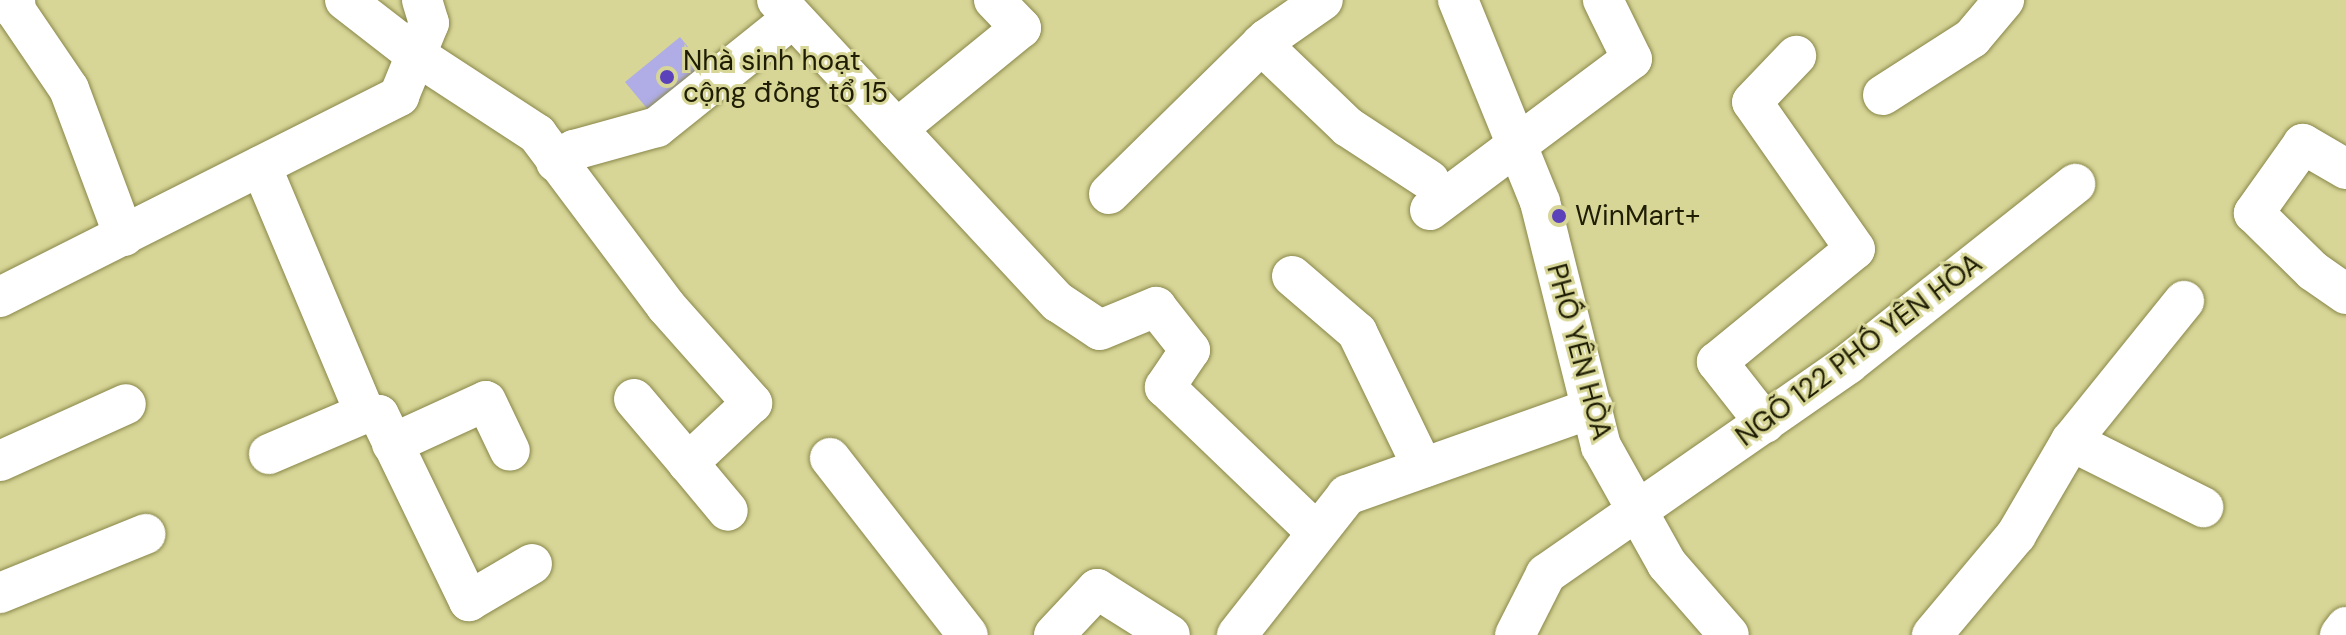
<!DOCTYPE html>
<html>
<head>
<meta charset="utf-8">
<style>
  body { margin:0 }
  #map { position:relative; width:2346px; height:635px; overflow:hidden; background:#d7d697; font-family:"DM Sans",sans-serif }
  div>[style] { position:absolute }
  [style*='--x'] { left:calc(var(--x)*1px); top:calc(var(--y)*1px); width:calc(var(--w)*1px); rotate:calc(var(--a)*1deg) }
  .building>* { inset:0; background:#aface6 }
  .roads { filter:drop-shadow(0 0 2px #89874a) drop-shadow(0 0 2px #89874a) }
  .minor>* { height:40px; margin:-20px; padding:0 20px; transform-origin:20px; border-radius:20px; background:#fff }
  .dots>* { width:22px; height:22px; translate:-50% -50%; box-sizing:border-box; border:4px solid #d7d697; border-radius:50% }
  span { translate:-50% -50%; white-space:nowrap; text-align:center; line-height:1.15; -webkit-text-stroke:6px #d7d697; paint-order:stroke }
  .poi-label { font-size:28px; color:#1f1e05 }
  .left { translate:0 -50%; text-align:left }
  .street-label { font-size:28px; color:#1f1e05 }
</style>
</head>
<body>
<div id="map">
  <div class="building">
    <i style="clip-path:polygon(680px 37px,709px 73px,655px 118px,625px 82px)"></i>
  </div>
  <div class="roads">
    <div class="minor">
      <i style="--x:15;--y:0;--w:11;--a:85"></i>
      <i style="--x:16;--y:11;--w:94;--a:55.8"></i>
      <i style="--x:69;--y:89;--w:157;--a:69.5"></i>
      <i style="--x:345;--y:0;--w:90;--a:37.8"></i>
      <i style="--x:416;--y:55;--w:145;--a:33.1"></i>
      <i style="--x:537;--y:134;--w:215;--a:53.1"></i>
      <i style="--x:666;--y:306;--w:130;--a:48.4"></i>
      <i style="--x:752;--y:403;--w:88;--a:136.8"></i>
      <i style="--x:688;--y:463;--w:62;--a:50.2"></i>
      <i style="--x:777;--y:0;--w:413;--a:47.1"></i>
      <i style="--x:1058;--y:302;--w:50;--a:33.7"></i>
      <i style="--x:1100;--y:330;--w:61;--a:-22.3"></i>
      <i style="--x:1156;--y:307;--w:55;--a:51.7"></i>
      <i style="--x:1190;--y:350;--w:45;--a:124"></i>
      <i style="--x:1165;--y:387;--w:209;--a:43.8"></i>
      <i style="--x:1458;--y:0;--w:218;--a:67.9"></i>
      <i style="--x:1540;--y:202;--w:252;--a:76"></i>
      <i style="--x:1601;--y:446;--w:135;--a:60.8"></i>
      <i style="--x:1667;--y:564;--w:94;--a:48.9"></i>
      <i style="--x:1261;--y:44;--w:120;--a:43.7"></i>
      <i style="--x:1348;--y:127;--w:97;--a:33.2"></i>
      <i style="--x:1883;--y:95;--w:106;--a:-32.6"></i>
      <i style="--x:1972;--y:38;--w:50;--a:-49.9"></i>
      <i style="--x:897;--y:129;--w:160;--a:-39.2"></i>
      <i style="--x:1021;--y:28;--w:39;--a:-134"></i>
      <i style="--x:556;--y:162;--w:22;--a:-34"></i>
      <i style="--x:574;--y:150;--w:86;--a:-15.5"></i>
      <i style="--x:657;--y:127;--w:174;--a:-38.7"></i>
      <i style="--x:261;--y:166;--w:268;--a:67.2"></i>
      <i style="--x:365;--y:413;--w:14;--a:8"></i>
      <i style="--x:379;--y:415;--w:207;--a:64.2"></i>
      <i style="--x:469;--y:601;--w:73;--a:-30.4"></i>
      <i style="--x:2346;--y:169;--w:50;--a:-149.8"></i>
      <i style="--x:2303;--y:144;--w:85;--a:125.4"></i>
      <i style="--x:2254;--y:213;--w:83;--a:44.5"></i>
      <i style="--x:2313;--y:271;--w:40;--a:34.9"></i>
      <i style="--x:1109;--y:194;--w:221;--a:-44.5"></i>
      <i style="--x:1267;--y:39;--w:68;--a:-34.9"></i>
      <i style="--x:1430;--y:210;--w:252;--a:-36.8"></i>
      <i style="--x:1632;--y:59;--w:66;--a:-116.2"></i>
      <i style="--x:1292;--y:276;--w:86;--a:40.7"></i>
      <i style="--x:1357;--y:332;--w:151;--a:64.1"></i>
      <i style="--x:0;--y:297;--w:447;--a:-26.7"></i>
      <i style="--x:399;--y:96;--w:79;--a:-67.7"></i>
      <i style="--x:429;--y:23;--w:24;--a:-107"></i>
      <i style="--x:634;--y:399;--w:84;--a:49.8"></i>
      <i style="--x:1765;--y:423;--w:78;--a:-128.2"></i>
      <i style="--x:1717;--y:362;--w:178;--a:-39.3"></i>
      <i style="--x:1855;--y:249;--w:179;--a:-125"></i>
      <i style="--x:1752;--y:102;--w:64;--a:-46.3"></i>
      <i style="--x:2071;--y:441;--w:148;--a:26.6"></i>
      <i style="--x:392;--y:444;--w:103;--a:-24.6"></i>
      <i style="--x:486;--y:401;--w:55;--a:64.4"></i>
      <i style="--x:269;--y:454;--w:104;--a:-23.1"></i>
      <i style="--x:830;--y:458;--w:224;--a:52.1"></i>
      <i style="--x:0;--y:461;--w:138;--a:-24.3"></i>
      <i style="--x:0;--y:593;--w:157;--a:-22.1"></i>
      <i style="--x:1054;--y:635;--w:63;--a:-46.9"></i>
      <i style="--x:1097;--y:589;--w:86;--a:32.2"></i>
      <i style="--x:1237;--y:635;--w:178;--a:-51.8"></i>
      <i style="--x:1347;--y:495;--w:261;--a:-19.5"></i>
      <i style="--x:1515;--y:635;--w:68;--a:-63.1"></i>
      <i style="--x:1546;--y:574;--w:368;--a:-34.8"></i>
      <i style="--x:1848;--y:364;--w:290;--a:-38.4"></i>
      <i style="--x:1932;--y:635;--w:131;--a:-50"></i>
      <i style="--x:2016;--y:535;--w:109;--a:-59.7"></i>
      <i style="--x:2071;--y:441;--w:180;--a:-51.1"></i>
      <i style="--x:2340;--y:635;--w:10;--a:-53"></i>
    </div>
  </div>
  <div class="dots">
    <i style="left:667px;top:77px;background:#5b42bb"></i>
    <i style="left:1559px;top:216px;background:#5b42bb"></i>
  </div>
  <div class="poi-label">
    <span class="left" style="left:683px;top:77px">Nhà sinh hoạt<br>cộng đồng tổ 15</span>
    <span class="left" style="left:1575px;top:216px">WinMart+</span>
  </div>
  <div class="street-label">
    <span style="left:1859px;top:350px;rotate:-37deg">NGÕ 122 PHỐ YÊN HÒA</span>
    <span style="left:1579px;top:352px;rotate:75deg">PHỐ YÊN HÒA</span>
  </div>
</div>
</body>
</html>
